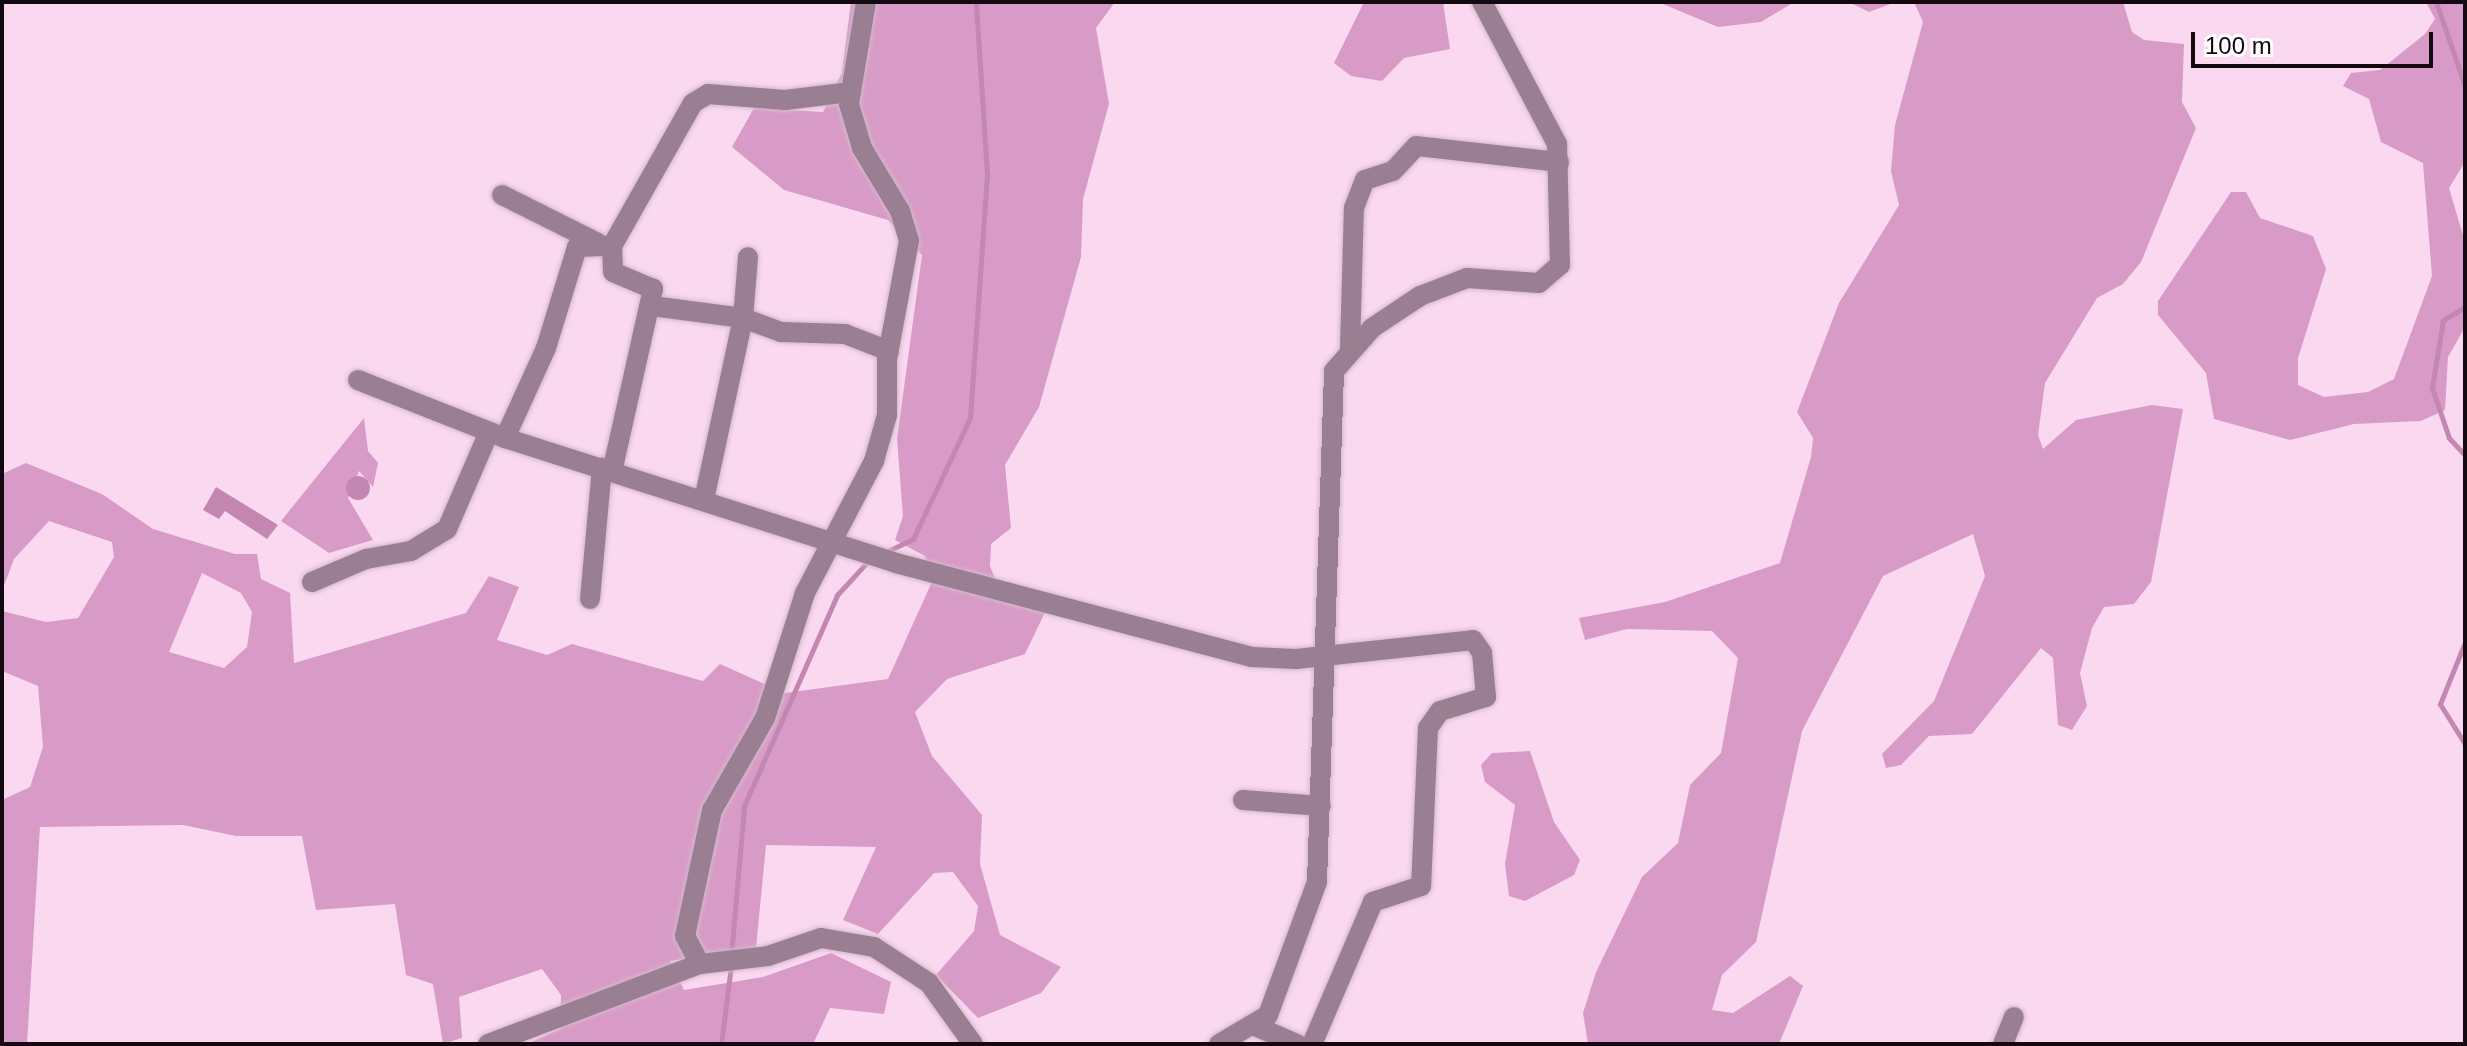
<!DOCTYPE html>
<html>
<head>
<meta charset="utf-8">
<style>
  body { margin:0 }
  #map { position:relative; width:2467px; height:1046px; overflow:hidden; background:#fad9f0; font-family:Helvetica,sans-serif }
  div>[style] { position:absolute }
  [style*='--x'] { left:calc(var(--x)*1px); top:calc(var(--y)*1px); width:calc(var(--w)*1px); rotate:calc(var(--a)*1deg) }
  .forest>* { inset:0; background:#d89bc7 }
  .water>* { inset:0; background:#c387b2 }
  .round { border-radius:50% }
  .stream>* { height:5px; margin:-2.5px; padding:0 2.5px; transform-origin:2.5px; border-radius:2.5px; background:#c387b2 }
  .roads { filter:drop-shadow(0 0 2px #d5b8cc) drop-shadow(0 0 2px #d5b8cc) }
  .minor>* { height:20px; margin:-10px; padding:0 10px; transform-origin:10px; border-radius:10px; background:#9a7f92 }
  span { translate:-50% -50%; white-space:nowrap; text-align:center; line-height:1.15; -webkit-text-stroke:6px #fff; paint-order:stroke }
  .frame { position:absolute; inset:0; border:4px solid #140911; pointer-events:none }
  .scale { position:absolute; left:2191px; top:32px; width:242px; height:36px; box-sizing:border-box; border:4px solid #140911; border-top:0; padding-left:10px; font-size:24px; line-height:28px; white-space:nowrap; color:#140911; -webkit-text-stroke:6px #fff; paint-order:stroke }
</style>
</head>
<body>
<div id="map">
  <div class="forest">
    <i style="clip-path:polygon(evenodd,851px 2px,1115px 2px,1096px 28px,1109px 104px,1083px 199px,1081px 257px,1039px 407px,1005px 465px,1011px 528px,991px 544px,990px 566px,1003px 599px,1047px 608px,1025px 654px,947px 679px,915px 712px,932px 756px,982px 815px,980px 864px,1000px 935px,1061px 967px,1041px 993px,978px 1018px,936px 975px,974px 931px,978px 906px,953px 872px,934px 873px,878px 934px,843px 920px,876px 847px,766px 845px,756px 948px,670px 961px,684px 990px,763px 977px,831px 953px,891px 982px,884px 1014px,830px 1008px,813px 1044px,527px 1044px,560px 1029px,561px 995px,542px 969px,459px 997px,462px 1038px,443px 1044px,433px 984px,406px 975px,395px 904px,316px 910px,302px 836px,236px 836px,183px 825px,40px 827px,27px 1044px,2px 1044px,2px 800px,30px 787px,43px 747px,38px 686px,2px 671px,2px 611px,46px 622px,78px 618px,114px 557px,112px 542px,49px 521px,14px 559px,2px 591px,2px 474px,26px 463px,102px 494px,153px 529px,235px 554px,257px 554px,261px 579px,290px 593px,294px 663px,466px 613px,489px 576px,519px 587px,497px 640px,547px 655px,572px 644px,703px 681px,720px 664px,785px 693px,888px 679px,931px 584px,925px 556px,895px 540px,903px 516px,897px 439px,922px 255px,888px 220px,784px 190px,732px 147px,754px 108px,823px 112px,842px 73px,851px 2px,202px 573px,241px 593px,252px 612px,247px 647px,224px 668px,169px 652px,202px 573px)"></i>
    <i style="clip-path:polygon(1364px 2px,1443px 2px,1450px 49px,1404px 58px,1382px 81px,1351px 76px,1334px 63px)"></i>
    <i style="clip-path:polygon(1658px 2px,1794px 2px,1761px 22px,1718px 27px)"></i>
    <i style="clip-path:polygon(1849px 2px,1896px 2px,1869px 12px)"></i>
    <i style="clip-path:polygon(1914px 2px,2123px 2px,2132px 32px,2144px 40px,2184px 44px,2182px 102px,2196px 128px,2141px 262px,2123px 284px,2097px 298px,2045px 383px,2038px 435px,2043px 449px,2076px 420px,2152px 405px,2183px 409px,2151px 582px,2134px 604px,2104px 607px,2092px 628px,2080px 673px,2087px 706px,2072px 730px,2058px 725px,2053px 658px,2041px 648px,1972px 734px,1929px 736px,1901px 765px,1886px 768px,1882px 754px,1934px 701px,1985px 576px,1973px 534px,1883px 576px,1802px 731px,1756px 942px,1722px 975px,1712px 1010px,1733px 1013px,1790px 976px,1803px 986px,1779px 1044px,1588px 1044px,1583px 1013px,1596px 972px,1642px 877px,1678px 843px,1690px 785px,1721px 753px,1738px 658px,1712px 631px,1627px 629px,1585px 640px,1579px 618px,1665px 602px,1780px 563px,1811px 457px,1813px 438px,1797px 412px,1839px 303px,1899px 205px,1891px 171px,1895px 125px,1923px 22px)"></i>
    <i style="clip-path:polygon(2426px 2px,2465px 2px,2465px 162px,2449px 188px,2465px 242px,2465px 327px,2448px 357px,2445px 410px,2421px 421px,2354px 424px,2290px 440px,2214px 419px,2206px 373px,2158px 315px,2158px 301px,2231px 192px,2246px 192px,2260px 218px,2313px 236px,2326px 269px,2298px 358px,2298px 385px,2324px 397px,2368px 392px,2394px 379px,2432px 276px,2423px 163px,2381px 142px,2369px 99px,2343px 86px,2351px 73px,2380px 70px,2425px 34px,2435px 19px)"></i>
    <i style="clip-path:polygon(364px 418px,368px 451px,378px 463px,373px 487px,359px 471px,348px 498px,373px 540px,329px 553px,281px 521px)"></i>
    <i style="clip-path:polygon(1530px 751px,1554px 822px,1580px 860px,1574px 875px,1525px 901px,1509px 896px,1505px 864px,1515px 805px,1485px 782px,1481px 765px,1492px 753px)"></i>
  </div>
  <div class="water">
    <i class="round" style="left:346px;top:476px;width:24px;height:24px"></i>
    <i style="clip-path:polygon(216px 487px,278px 525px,267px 539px,225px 511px,219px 519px,203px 510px)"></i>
  </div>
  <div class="stream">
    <i style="--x:2436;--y:2;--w:89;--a:71"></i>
    <i style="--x:2465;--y:307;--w:26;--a:149"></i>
    <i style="--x:2443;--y:320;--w:69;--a:99.2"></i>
    <i style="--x:2432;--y:388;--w:53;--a:71.2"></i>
    <i style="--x:2449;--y:438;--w:23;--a:47"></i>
    <i style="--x:886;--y:552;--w:30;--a:-26"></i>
    <i style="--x:913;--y:539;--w:134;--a:-64.8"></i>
    <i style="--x:970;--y:418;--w:245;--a:-86"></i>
    <i style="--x:987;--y:174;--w:172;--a:-93.7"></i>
    <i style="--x:2465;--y:642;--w:67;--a:112"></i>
    <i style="--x:2440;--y:704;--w:47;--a:58"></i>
    <i style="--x:731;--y:956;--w:151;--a:-85"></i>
    <i style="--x:744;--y:806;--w:231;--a:-66.2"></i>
    <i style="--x:837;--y:595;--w:49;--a:-47.5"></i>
    <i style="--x:721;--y:1044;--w:79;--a:-82.7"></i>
  </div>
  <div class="roads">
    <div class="minor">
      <i style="--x:866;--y:2;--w:103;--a:99.5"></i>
      <i style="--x:849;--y:104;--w:46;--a:73.5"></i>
      <i style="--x:862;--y:148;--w:74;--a:58.9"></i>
      <i style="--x:900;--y:211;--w:31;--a:73"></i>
      <i style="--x:909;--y:241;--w:121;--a:100.5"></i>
      <i style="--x:887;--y:360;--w:55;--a:90"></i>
      <i style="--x:887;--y:415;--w:48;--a:105.8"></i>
      <i style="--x:874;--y:461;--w:149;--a:117.6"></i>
      <i style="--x:805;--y:593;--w:131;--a:107.7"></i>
      <i style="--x:765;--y:718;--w:106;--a:119.9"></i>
      <i style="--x:712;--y:810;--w:129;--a:102.1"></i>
      <i style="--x:685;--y:936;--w:32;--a:62"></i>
      <i style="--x:700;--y:964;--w:68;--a:-6.7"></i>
      <i style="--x:768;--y:956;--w:56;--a:-18.8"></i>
      <i style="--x:821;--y:938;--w:54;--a:9.6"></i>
      <i style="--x:874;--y:947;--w:66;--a:33.2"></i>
      <i style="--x:929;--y:983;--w:75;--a:54.2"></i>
      <i style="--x:502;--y:195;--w:107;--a:26.6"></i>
      <i style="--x:652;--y:306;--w:92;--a:7.5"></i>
      <i style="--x:743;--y:318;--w:40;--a:20.2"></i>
      <i style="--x:781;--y:332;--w:64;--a:1.8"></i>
      <i style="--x:845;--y:334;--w:47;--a:21.1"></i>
      <i style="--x:1350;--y:348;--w:140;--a:-88.4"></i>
      <i style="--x:1354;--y:208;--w:30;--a:-69"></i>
      <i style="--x:1365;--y:180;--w:29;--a:-18"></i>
      <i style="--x:1393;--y:171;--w:34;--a:-47"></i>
      <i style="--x:1416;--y:146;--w:144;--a:6.4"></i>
      <i style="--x:358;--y:380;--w:158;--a:21.5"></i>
      <i style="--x:505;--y:438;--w:410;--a:17.7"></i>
      <i style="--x:896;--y:563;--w:368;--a:14.8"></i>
      <i style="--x:1252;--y:657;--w:44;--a:2.6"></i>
      <i style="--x:1296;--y:659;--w:178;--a:-6.1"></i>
      <i style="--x:1473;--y:640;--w:16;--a:55"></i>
      <i style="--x:1482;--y:653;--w:44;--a:84.8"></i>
      <i style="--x:1486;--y:697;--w:48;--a:163.1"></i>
      <i style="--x:1440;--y:711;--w:21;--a:125"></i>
      <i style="--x:1428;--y:728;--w:158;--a:92.5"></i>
      <i style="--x:1421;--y:886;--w:51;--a:161.6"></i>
      <i style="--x:1373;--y:902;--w:155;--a:113.2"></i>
      <i style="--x:505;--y:438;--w:99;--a:-65.5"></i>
      <i style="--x:546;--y:348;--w:106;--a:-72.9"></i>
      <i style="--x:577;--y:247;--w:35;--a:-2"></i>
      <i style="--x:612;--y:472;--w:188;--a:-77.4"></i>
      <i style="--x:653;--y:289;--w:43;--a:-157"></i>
      <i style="--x:613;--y:272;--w:26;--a:-92"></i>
      <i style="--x:612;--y:246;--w:164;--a:-60.5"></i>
      <i style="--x:693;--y:103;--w:17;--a:-31"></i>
      <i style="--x:708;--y:94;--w:77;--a:4.5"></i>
      <i style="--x:785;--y:100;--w:65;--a:-7"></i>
      <i style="--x:704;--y:500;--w:186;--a:-77.9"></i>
      <i style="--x:743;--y:318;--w:61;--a:-85.3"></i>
      <i style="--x:312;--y:582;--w:59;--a:-23.1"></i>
      <i style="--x:366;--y:559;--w:46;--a:-10.1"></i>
      <i style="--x:411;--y:551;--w:42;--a:-31.4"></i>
      <i style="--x:447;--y:529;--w:106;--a:-66.6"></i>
      <i style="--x:590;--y:599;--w:132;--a:-84.8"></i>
      <i style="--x:1243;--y:800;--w:78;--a:4.4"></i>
      <i style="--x:1255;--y:1026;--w:46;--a:23.2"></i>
      <i style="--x:488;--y:1044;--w:227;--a:-20.7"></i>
      <i style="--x:1219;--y:1044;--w:57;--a:-30.6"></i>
      <i style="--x:1268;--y:1015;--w:142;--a:-69.8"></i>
      <i style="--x:1317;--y:882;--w:511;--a:-88.09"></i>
      <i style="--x:1334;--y:371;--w:57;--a:-48.5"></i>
      <i style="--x:1372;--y:328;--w:58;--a:-33.7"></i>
      <i style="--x:1420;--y:296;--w:50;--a:-21"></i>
      <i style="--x:1467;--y:278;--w:72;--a:4"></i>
      <i style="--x:1539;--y:283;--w:28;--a:-41"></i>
      <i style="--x:1560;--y:265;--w:121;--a:-91.4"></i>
      <i style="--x:1557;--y:144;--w:161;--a:-117.8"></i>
      <i style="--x:2003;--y:1044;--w:29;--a:-68"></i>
    </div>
  </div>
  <div class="frame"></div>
  <div class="scale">100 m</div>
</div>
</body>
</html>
